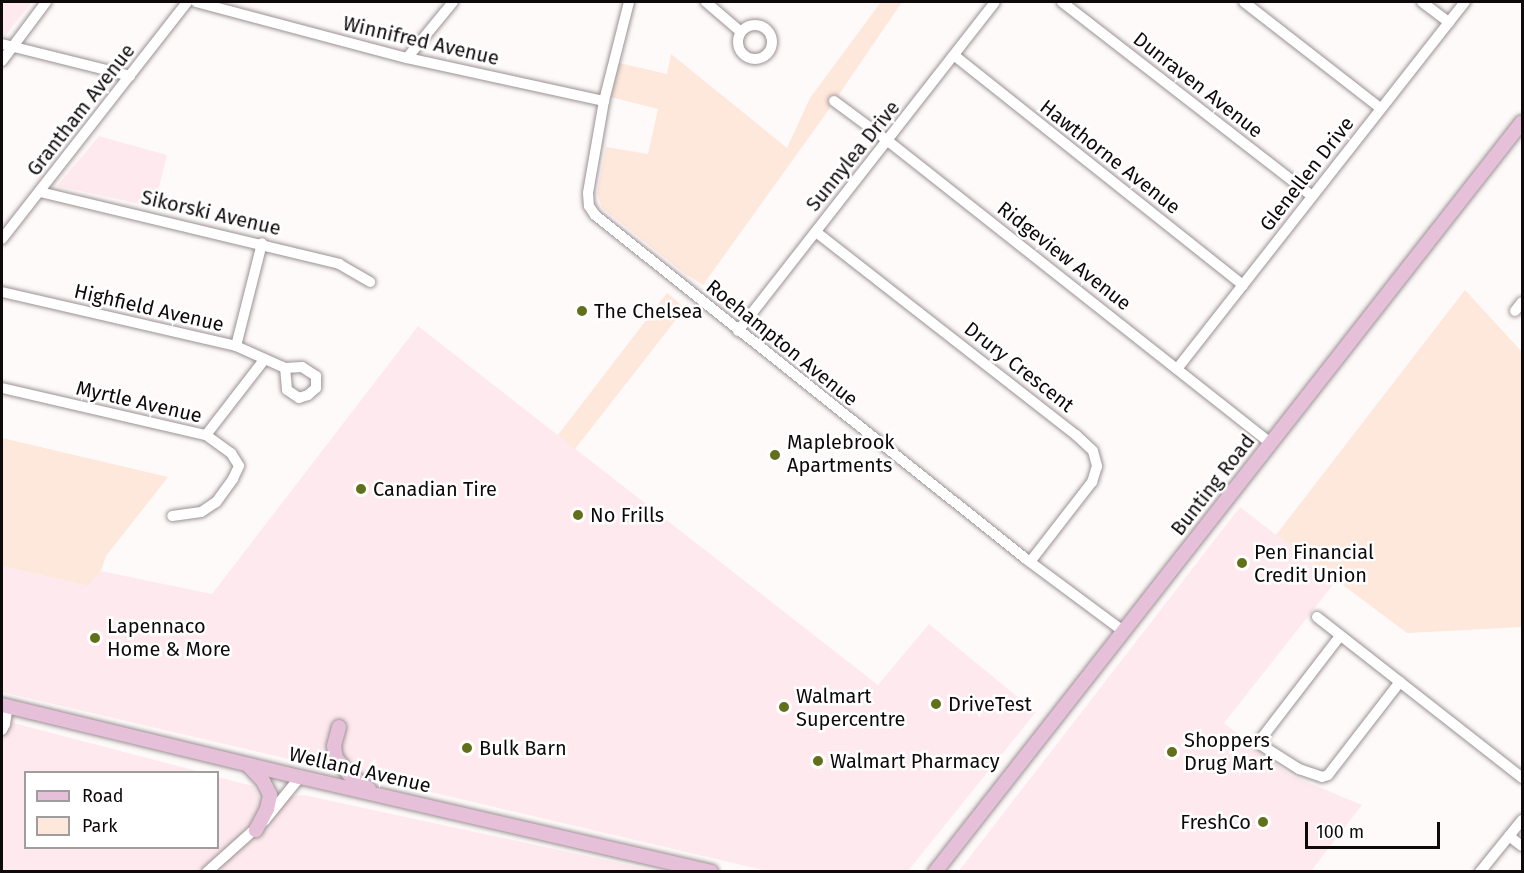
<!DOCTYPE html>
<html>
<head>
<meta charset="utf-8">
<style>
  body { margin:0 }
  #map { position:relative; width:1524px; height:873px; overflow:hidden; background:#fefafa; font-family:"Fira Sans",sans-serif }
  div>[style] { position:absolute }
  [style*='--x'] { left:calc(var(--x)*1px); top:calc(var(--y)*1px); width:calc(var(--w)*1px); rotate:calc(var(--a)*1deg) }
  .built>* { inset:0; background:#feeaee }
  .green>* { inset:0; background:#fee7db }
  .roads { filter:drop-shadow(0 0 2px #9b9193) drop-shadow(0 0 2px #9b9193) }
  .minor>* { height:10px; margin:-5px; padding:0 5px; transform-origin:5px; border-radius:5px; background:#fff }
  .minor>.ring { margin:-5px; padding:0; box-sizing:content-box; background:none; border:10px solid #fff; border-radius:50% }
  .major>* { height:14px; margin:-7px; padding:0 7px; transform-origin:7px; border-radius:7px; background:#e6c0d8 }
  .dots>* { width:16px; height:16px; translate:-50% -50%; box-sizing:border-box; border:3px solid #fff; border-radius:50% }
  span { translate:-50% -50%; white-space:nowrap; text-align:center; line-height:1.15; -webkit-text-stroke:5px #fff; paint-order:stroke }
  .street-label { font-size:20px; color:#0e0a0b }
  .poi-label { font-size:20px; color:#0e0a0b }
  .left { translate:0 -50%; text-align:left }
  .right { translate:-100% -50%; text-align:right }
  .frame { position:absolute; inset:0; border:3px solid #0e0a0b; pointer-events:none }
  .legend { position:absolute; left:24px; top:771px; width:195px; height:78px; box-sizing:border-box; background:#fff; border:2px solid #9f9d9d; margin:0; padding:8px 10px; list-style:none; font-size:18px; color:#0e0a0b }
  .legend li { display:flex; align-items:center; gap:12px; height:30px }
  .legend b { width:30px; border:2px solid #9f9d9d }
  .scale { position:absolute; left:1305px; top:822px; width:135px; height:27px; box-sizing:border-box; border:3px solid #0e0a0b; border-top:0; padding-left:8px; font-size:18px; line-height:21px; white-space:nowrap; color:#0e0a0b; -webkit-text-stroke:4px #fff; paint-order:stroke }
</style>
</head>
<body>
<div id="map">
  <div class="built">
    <i style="clip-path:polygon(2px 2px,32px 2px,5px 36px,2px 35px)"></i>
    <i style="clip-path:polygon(99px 136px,167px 155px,154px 207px,57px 186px)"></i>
    <i style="clip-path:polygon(418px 326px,878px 685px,929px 624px,1036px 712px,908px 871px,772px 872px,2px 692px,2px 566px,88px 586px,101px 571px,212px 594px)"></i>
    <i style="clip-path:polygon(1240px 507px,1336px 581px,1224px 723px,1290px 775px,1362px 805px,1311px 871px,958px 872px)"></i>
    <i style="clip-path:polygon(2px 720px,201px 772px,26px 772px,26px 848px,218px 848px,218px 777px,253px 786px,260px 799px,304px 795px,656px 871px,2px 871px)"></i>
  </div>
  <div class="green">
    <i style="clip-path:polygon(881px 2px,902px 2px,825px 115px,703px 285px,685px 274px,602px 208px,597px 193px,606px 147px,648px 154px,658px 109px,611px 97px,619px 63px,667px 74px,671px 54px,787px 148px,810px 98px)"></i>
    <i style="clip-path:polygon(1465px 290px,1522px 352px,1522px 627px,1407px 633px,1276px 535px)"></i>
    <i style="clip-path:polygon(667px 293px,685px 308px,575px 449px,558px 435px)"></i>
    <i style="clip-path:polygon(2px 438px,168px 477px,106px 556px,101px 571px,88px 586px,2px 566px)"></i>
  </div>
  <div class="roads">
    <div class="minor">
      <i style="--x:196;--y:2;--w:218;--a:14.9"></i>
      <i style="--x:407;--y:58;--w:202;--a:12.3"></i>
      <i style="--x:629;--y:2;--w:102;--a:104.2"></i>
      <i style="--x:604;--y:101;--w:93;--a:99.9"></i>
      <i style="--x:588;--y:193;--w:13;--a:86"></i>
      <i style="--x:589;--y:206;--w:11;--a:56"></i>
      <i style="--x:595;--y:215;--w:551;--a:38.59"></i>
      <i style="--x:1026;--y:559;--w:121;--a:36.6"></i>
      <i style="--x:706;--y:2;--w:46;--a:40.6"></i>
      <i style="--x:1062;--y:2;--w:316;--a:37.8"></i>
      <i style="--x:1244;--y:2;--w:172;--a:37.9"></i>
      <i style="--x:1422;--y:2;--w:34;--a:37"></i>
      <i class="ring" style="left:738px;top:25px;width:24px;height:24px"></i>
      <i style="--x:2;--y:44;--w:132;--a:14"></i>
      <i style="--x:955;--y:56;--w:368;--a:38.5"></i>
      <i style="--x:407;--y:58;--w:72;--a:-50.6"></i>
      <i style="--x:2;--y:61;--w:74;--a:-53.3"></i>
      <i style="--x:834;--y:101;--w:67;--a:36.5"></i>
      <i style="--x:888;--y:141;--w:488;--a:38.3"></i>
      <i style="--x:40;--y:192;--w:308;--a:13.5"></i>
      <i style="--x:339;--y:264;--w:36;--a:30"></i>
      <i style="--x:816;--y:232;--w:330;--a:38"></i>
      <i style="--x:1076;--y:435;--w:23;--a:43"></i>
      <i style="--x:1093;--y:451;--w:16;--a:75"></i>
      <i style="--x:1097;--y:466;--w:17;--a:107"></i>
      <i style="--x:1092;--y:482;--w:101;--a:127.8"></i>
      <i style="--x:2;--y:239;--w:301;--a:-52"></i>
      <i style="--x:2;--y:292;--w:240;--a:13"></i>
      <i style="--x:236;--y:346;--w:54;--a:24.2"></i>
      <i style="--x:285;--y:368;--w:17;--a:-3"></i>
      <i style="--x:302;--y:367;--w:17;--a:33"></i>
      <i style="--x:316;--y:376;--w:12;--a:90"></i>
      <i style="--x:316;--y:388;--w:11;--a:139"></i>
      <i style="--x:308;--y:395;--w:9;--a:162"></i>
      <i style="--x:299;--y:398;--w:14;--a:-146"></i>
      <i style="--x:287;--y:390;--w:22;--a:-95"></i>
      <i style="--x:1515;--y:311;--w:11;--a:-52"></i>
      <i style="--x:738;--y:331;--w:417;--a:-52"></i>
      <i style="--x:236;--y:346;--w:106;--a:-75.8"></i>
      <i style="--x:1177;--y:369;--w:467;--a:-51.9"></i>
      <i style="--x:2;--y:388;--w:209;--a:13"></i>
      <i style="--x:206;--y:435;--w:31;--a:36"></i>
      <i style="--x:231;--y:453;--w:15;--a:58"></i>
      <i style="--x:239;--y:466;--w:14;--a:115"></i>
      <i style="--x:233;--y:479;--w:29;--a:126"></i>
      <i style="--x:216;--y:502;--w:18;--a:146"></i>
      <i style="--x:201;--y:512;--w:29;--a:172"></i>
      <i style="--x:206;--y:435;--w:95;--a:-52.3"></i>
      <i style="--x:1317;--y:617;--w:261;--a:38.1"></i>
      <i style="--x:1340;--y:636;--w:135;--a:127.5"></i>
      <i style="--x:1258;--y:743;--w:49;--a:32.4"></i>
      <i style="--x:1299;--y:769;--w:24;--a:19"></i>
      <i style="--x:1322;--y:777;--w:6;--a:-18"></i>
      <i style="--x:1328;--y:775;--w:118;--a:-52.3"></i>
      <i style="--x:2;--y:730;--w:7;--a:-63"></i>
      <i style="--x:5;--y:724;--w:18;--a:-81"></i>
      <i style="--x:1509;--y:836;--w:16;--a:38"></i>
      <i style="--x:207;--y:872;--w:78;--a:-41.9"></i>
      <i style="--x:265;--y:820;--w:55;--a:-50.9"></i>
      <i style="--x:1480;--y:872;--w:67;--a:-51.1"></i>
    </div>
    <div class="major">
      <i style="--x:2;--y:705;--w:307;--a:13.6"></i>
      <i style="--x:300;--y:777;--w:422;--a:13"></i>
      <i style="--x:339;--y:727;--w:20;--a:105"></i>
      <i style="--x:334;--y:746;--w:12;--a:81"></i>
      <i style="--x:336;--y:758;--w:21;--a:51"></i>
      <i style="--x:349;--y:774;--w:25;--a:37"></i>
      <i style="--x:248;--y:765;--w:22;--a:47"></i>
      <i style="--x:263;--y:781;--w:16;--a:63"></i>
      <i style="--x:270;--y:795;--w:14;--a:102"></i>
      <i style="--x:267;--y:809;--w:24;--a:118"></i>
      <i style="--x:935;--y:872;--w:952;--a:-51.95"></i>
    </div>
  </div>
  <div class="dots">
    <i style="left:582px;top:311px;background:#62701c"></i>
    <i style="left:775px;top:455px;background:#62701c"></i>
    <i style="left:361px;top:489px;background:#62701c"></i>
    <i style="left:578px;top:515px;background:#62701c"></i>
    <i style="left:1242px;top:563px;background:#62701c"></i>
    <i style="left:95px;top:638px;background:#62701c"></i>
    <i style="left:936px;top:704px;background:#62701c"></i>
    <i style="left:784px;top:707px;background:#62701c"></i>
    <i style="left:467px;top:748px;background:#62701c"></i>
    <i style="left:1172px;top:752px;background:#62701c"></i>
    <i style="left:818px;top:761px;background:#62701c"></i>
    <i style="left:1263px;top:822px;background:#62701c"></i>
  </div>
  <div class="street-label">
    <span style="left:421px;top:41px;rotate:13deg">Winnifred Avenue</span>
    <span style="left:1198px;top:85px;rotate:38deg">Dunraven Avenue</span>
    <span style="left:81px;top:110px;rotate:-52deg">Grantham Avenue</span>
    <span style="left:853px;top:156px;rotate:-51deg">Sunnylea Drive</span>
    <span style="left:1110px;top:157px;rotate:38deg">Hawthorne Avenue</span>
    <span style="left:1307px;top:174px;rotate:-52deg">Glenellen Drive</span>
    <span style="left:211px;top:213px;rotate:13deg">Sikorski Avenue</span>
    <span style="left:1064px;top:256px;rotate:38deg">Ridgeview Avenue</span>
    <span style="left:149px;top:308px;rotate:13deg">Highfield Avenue</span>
    <span style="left:782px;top:343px;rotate:39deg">Roehampton Avenue</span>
    <span style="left:1019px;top:367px;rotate:38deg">Drury Crescent</span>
    <span style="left:139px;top:402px;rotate:13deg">Myrtle Avenue</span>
    <span style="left:1213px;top:485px;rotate:-52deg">Bunting Road</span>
    <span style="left:360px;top:770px;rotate:13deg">Welland Avenue</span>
  </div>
  <div class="poi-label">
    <span class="left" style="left:594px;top:311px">The Chelsea</span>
    <span class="left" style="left:787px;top:454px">Maplebrook<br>Apartments</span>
    <span class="left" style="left:373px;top:489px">Canadian Tire</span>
    <span class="left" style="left:590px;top:515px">No Frills</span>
    <span class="left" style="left:1254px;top:564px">Pen Financial<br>Credit Union</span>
    <span class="left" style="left:107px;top:638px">Lapennaco<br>Home &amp; More</span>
    <span class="left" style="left:796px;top:708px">Walmart<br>Supercentre</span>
    <span class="left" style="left:948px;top:704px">DriveTest</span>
    <span class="left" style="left:1184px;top:752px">Shoppers<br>Drug Mart</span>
    <span class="left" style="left:479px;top:748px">Bulk Barn</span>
    <span class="left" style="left:830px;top:761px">Walmart Pharmacy</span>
    <span class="right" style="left:1251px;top:822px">FreshCo</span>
  </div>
  <div class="frame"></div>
  <ul class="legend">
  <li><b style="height:8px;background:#e6c0d8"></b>Road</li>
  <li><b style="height:16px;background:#fee7db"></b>Park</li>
  </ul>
  <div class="scale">100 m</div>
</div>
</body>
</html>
